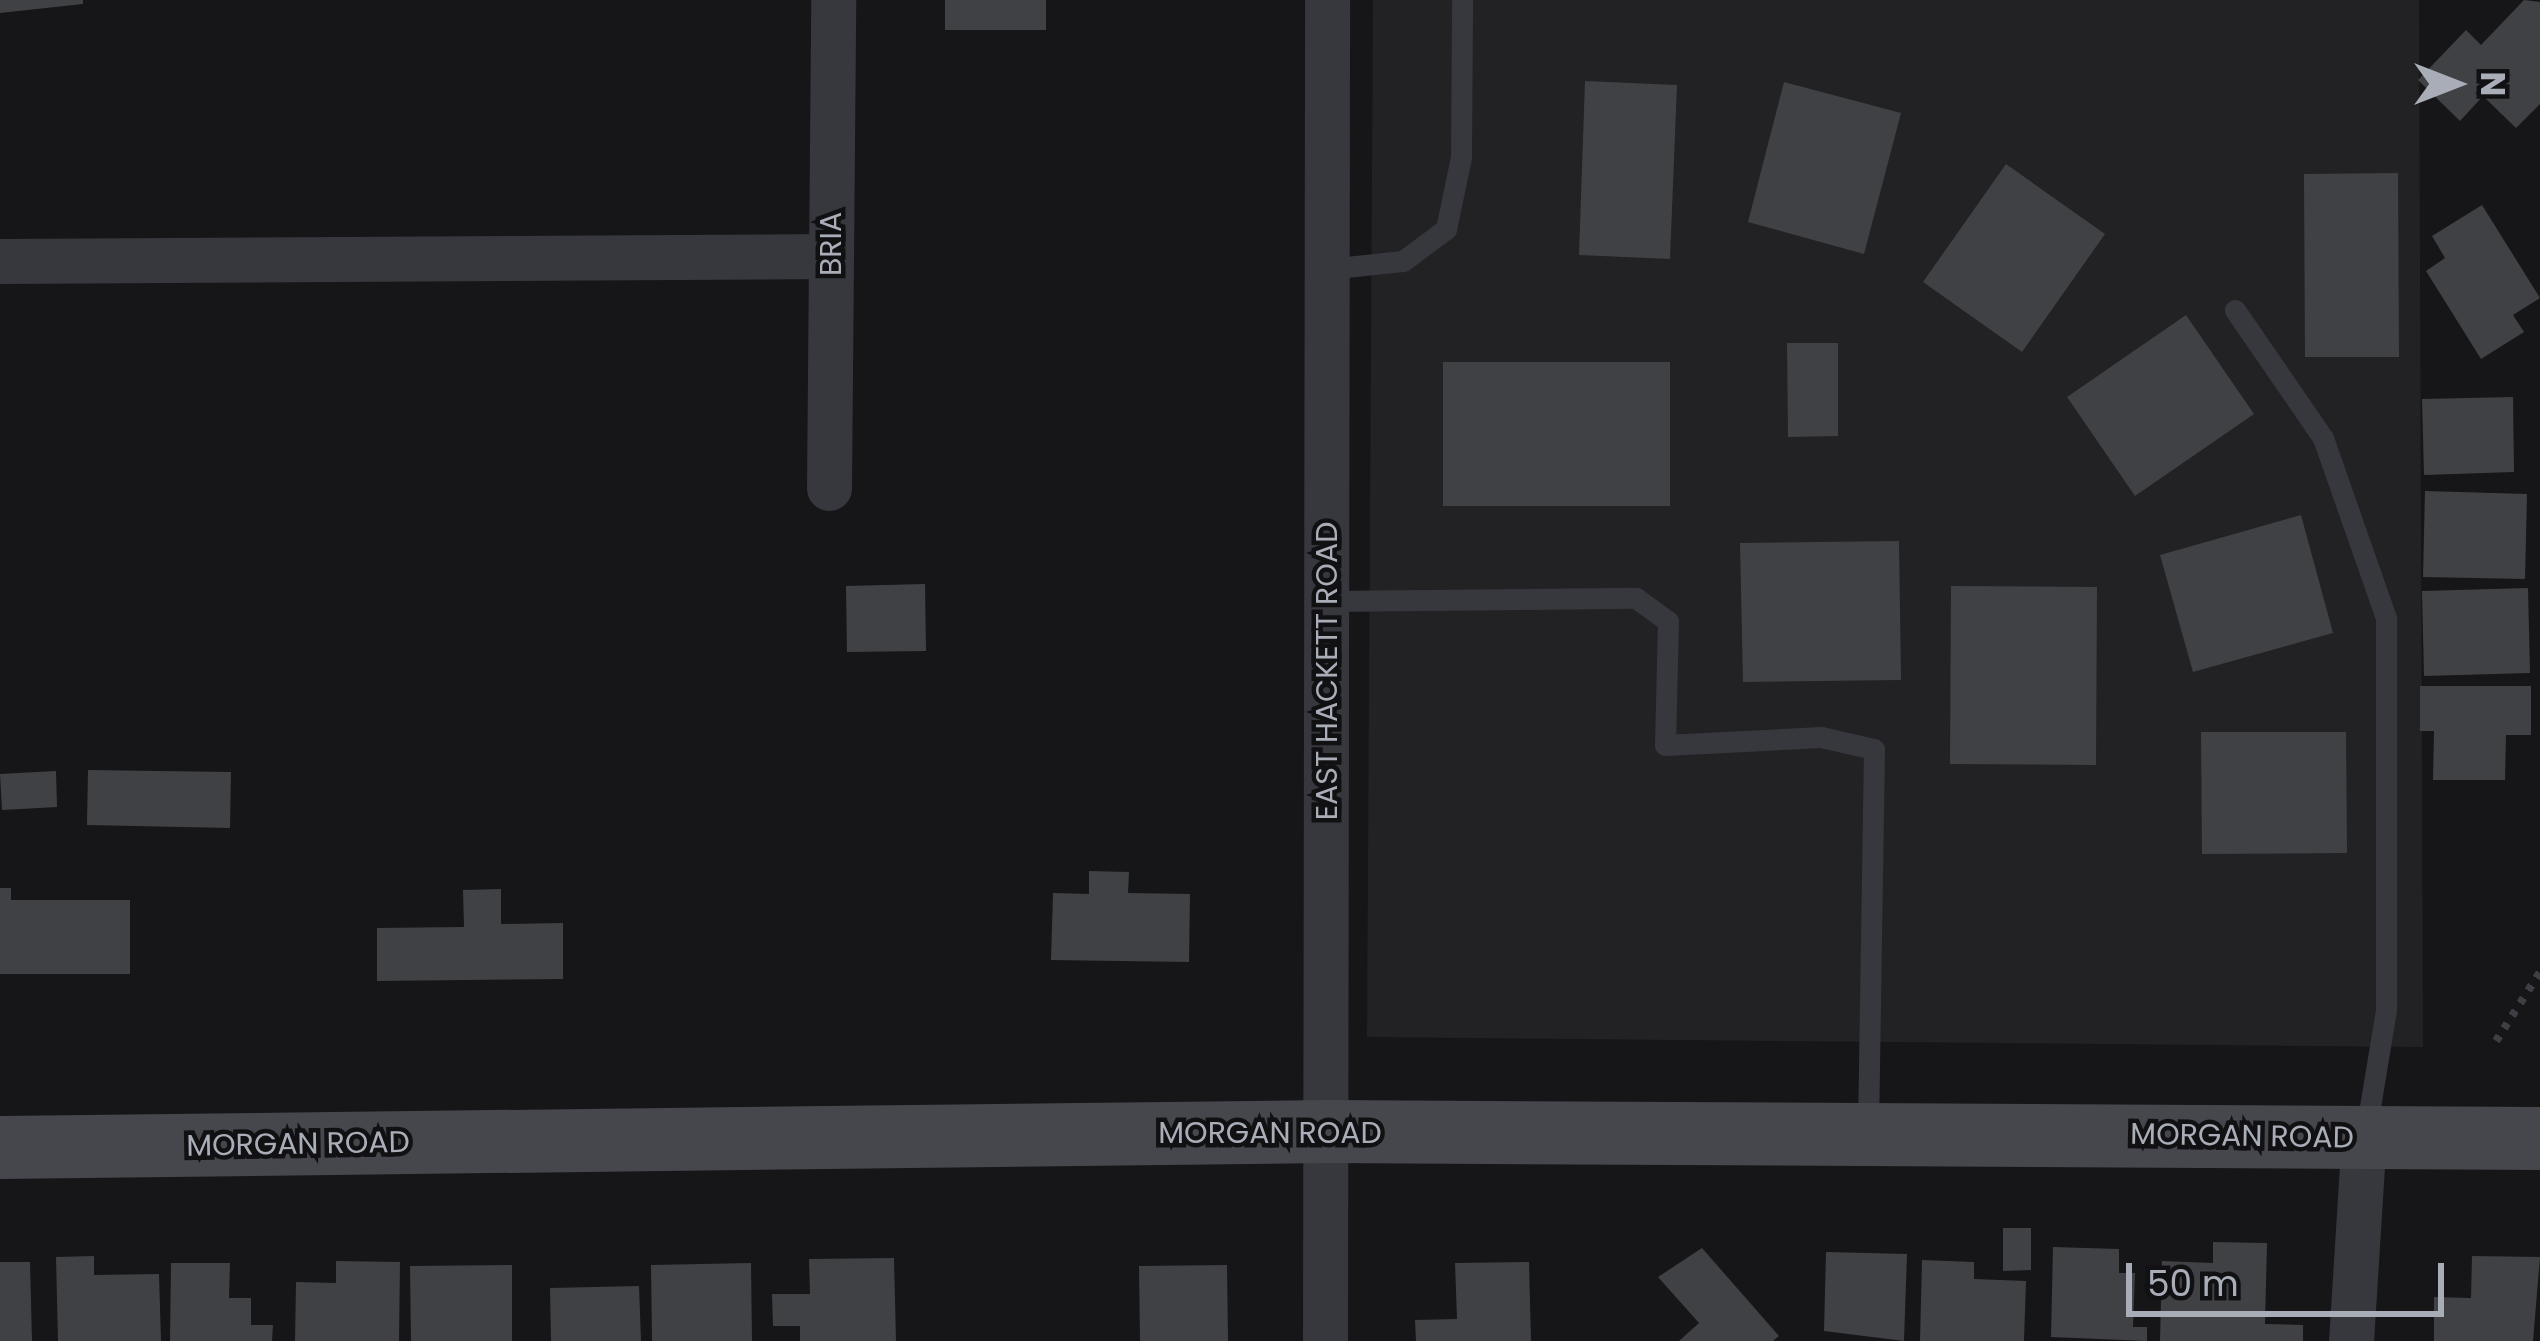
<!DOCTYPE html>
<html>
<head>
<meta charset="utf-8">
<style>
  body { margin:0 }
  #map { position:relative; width:2540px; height:1341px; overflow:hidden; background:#161618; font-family:Poppins,sans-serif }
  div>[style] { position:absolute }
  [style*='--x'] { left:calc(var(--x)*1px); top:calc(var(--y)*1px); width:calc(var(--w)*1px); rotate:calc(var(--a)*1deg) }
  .built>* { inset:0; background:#222225 }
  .building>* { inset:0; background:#404145 }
  .path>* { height:8px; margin-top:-4px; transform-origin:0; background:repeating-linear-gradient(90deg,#3d3f44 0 6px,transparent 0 15px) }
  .lane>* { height:21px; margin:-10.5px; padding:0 10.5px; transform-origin:10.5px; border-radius:10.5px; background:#37383d }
  .street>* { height:45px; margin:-22.5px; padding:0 22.5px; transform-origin:22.5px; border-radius:22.5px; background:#37383d }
  .secondary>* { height:63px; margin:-31.5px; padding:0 31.5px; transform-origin:31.5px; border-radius:31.5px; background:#45474d }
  span { translate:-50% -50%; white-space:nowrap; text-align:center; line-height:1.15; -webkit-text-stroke:9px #111113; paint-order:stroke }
  .street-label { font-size:30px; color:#a8adb8 }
  .north { position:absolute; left:2396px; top:24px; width:120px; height:120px; -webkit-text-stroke:9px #111113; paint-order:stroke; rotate:90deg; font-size:33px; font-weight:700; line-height:48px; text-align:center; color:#a8adb8 }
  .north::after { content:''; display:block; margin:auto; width:42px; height:54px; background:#a8adb8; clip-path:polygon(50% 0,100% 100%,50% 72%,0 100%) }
  .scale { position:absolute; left:2126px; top:1263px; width:318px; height:54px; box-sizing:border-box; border:6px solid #a8adb8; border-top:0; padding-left:15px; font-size:36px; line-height:42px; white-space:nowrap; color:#a8adb8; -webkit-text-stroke:9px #111113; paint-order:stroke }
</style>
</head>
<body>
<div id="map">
  <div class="built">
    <i style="clip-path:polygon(1373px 0,2419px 0,2423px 1047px,1367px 1037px)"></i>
  </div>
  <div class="building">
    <i style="clip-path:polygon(0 0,83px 0,83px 4px,0 13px)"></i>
    <i style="clip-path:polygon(945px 0,1046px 0,1046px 30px,945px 30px)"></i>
    <i style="clip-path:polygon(2524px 0,2540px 2px,2540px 104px,2516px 128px,2483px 96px,2460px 121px,2418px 80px,2466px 30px,2481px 45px)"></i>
    <i style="clip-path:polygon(1585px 81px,1677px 85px,1670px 259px,1579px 255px)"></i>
    <i style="clip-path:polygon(1784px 82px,1901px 113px,1864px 254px,1748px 222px)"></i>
    <i style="clip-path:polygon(2006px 164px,2105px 234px,2022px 352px,1923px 282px)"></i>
    <i style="clip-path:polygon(2398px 173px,2399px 357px,2305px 357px,2304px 174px)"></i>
    <i style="clip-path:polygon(2482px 205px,2540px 298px,2513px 315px,2524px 332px,2481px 359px,2426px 271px,2445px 258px,2432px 236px)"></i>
    <i style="clip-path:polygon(2186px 315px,2254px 414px,2135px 496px,2067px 397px)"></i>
    <i style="clip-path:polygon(1787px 343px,1838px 343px,1838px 436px,1788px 437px)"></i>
    <i style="clip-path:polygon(1443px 362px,1670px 362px,1670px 506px,1443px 506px)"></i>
    <i style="clip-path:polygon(2513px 397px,2514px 472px,2424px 475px,2422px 399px)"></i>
    <i style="clip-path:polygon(2425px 491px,2527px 494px,2525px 579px,2423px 577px)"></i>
    <i style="clip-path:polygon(2301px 515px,2333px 633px,2193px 672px,2160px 555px)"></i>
    <i style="clip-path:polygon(1899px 541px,1901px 680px,1743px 682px,1740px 543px)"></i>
    <i style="clip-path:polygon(925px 584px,926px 651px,847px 652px,846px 586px)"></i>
    <i style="clip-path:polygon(1951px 586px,2097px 587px,2096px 765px,1950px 764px)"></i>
    <i style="clip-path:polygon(2528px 588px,2530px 673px,2424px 676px,2422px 591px)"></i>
    <i style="clip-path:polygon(2420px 686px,2531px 686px,2531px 735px,2506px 735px,2505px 780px,2433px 780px,2434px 731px,2420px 731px)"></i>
    <i style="clip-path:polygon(2201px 732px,2346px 732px,2347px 853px,2202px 854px)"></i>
    <i style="clip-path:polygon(88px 770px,231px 772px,230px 828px,87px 825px)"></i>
    <i style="clip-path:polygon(56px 771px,57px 807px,2px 810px,0 774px)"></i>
    <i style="clip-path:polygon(1089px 871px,1129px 872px,1128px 893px,1190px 894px,1189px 962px,1051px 960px,1053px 893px,1089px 894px)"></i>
    <i style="clip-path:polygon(0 888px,11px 888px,11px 900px,130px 900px,130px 974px,0 974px)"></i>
    <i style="clip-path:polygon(501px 889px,501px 924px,563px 923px,563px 979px,377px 981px,377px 928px,464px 927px,463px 890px)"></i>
    <i style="clip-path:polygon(2003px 1228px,2031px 1228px,2031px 1270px,2003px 1271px)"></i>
    <i style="clip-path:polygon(2213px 1242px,2267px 1243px,2265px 1324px,2303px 1325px,2303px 1341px,2160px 1341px,2162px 1261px,2213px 1263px)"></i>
    <i style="clip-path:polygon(2053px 1247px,2119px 1249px,2119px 1273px,2135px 1273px,2133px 1327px,2147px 1327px,2147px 1341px,2051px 1337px)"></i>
    <i style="clip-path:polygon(1702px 1248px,1779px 1336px,1773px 1341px,1679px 1341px,1699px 1323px,1658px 1277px)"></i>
    <i style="clip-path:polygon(1826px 1252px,1907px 1254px,1904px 1341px,1824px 1331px)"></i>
    <i style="clip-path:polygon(94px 1256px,94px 1275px,159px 1274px,161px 1341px,58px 1341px,56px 1257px)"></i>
    <i style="clip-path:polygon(2472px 1256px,2540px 1257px,2533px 1341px,2434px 1341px,2434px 1297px,2471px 1298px)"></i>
    <i style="clip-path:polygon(894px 1258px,896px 1341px,800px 1341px,800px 1326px,773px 1326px,772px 1294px,810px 1294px,809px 1259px)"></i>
    <i style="clip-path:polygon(1922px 1260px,1974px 1262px,1974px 1279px,2026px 1281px,2024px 1341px,1920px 1341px)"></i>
    <i style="clip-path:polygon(336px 1261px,400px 1262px,399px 1341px,295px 1341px,296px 1282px,336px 1283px)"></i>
    <i style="clip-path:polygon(0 1262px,30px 1262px,32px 1341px,0 1341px)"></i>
    <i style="clip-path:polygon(1529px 1262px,1531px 1341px,1416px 1341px,1415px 1320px,1457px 1319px,1455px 1263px)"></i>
    <i style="clip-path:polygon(171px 1263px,230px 1263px,229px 1298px,251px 1298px,251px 1325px,273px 1325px,272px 1341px,170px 1341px)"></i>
    <i style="clip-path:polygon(751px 1263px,752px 1341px,652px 1341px,651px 1265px)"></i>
    <i style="clip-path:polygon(512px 1265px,512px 1341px,411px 1341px,410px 1266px)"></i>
    <i style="clip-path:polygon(1227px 1265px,1228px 1341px,1140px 1341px,1139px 1266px)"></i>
    <i style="clip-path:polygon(639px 1286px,641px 1341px,551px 1341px,550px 1288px)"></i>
  </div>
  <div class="path">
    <i style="--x:2496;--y:1041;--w:82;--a:-57.5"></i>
  </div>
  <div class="lane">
    <i style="--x:1327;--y:269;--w:76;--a:-6"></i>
    <i style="--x:1403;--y:261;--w:54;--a:-36.7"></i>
    <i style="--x:1446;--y:229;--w:74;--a:-78.2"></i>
    <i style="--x:1461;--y:157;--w:157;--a:-89.6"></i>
    <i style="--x:2235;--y:310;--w:155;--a:55.5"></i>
    <i style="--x:2323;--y:438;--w:191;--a:70.7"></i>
    <i style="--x:2386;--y:618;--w:392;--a:90"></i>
    <i style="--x:2386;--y:1010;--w:123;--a:99.4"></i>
    <i style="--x:1327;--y:601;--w:309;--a:-0.6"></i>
    <i style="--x:1636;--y:598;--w:39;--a:36"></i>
    <i style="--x:1668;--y:621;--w:124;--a:91.4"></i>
    <i style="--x:1665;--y:745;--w:156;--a:-2.9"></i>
    <i style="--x:1821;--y:737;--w:54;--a:12.8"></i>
    <i style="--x:1874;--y:749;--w:383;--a:90.9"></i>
  </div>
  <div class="street">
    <i style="--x:0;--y:261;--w:831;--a:-0.34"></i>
    <i style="--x:829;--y:488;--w:488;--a:-89.5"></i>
    <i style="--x:1325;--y:1341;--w:1341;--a:-89.91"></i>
    <i style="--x:2351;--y:1341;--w:204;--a:-86.4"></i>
  </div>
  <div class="secondary">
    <i style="--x:0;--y:1147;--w:1327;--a:-0.69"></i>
    <i style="--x:1327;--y:1131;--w:1213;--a:0.33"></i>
  </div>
  <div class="street-label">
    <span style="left:831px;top:244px;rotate:-90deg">BRIA</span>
    <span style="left:1327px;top:671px;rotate:-90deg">EAST HACKETT ROAD</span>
    <span style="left:1270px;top:1133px">MORGAN ROAD</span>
    <span style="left:2242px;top:1136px;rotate:1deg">MORGAN ROAD</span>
    <span style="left:298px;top:1144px;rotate:-1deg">MORGAN ROAD</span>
  </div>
  <div class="north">N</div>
  <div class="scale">50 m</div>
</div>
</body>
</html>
